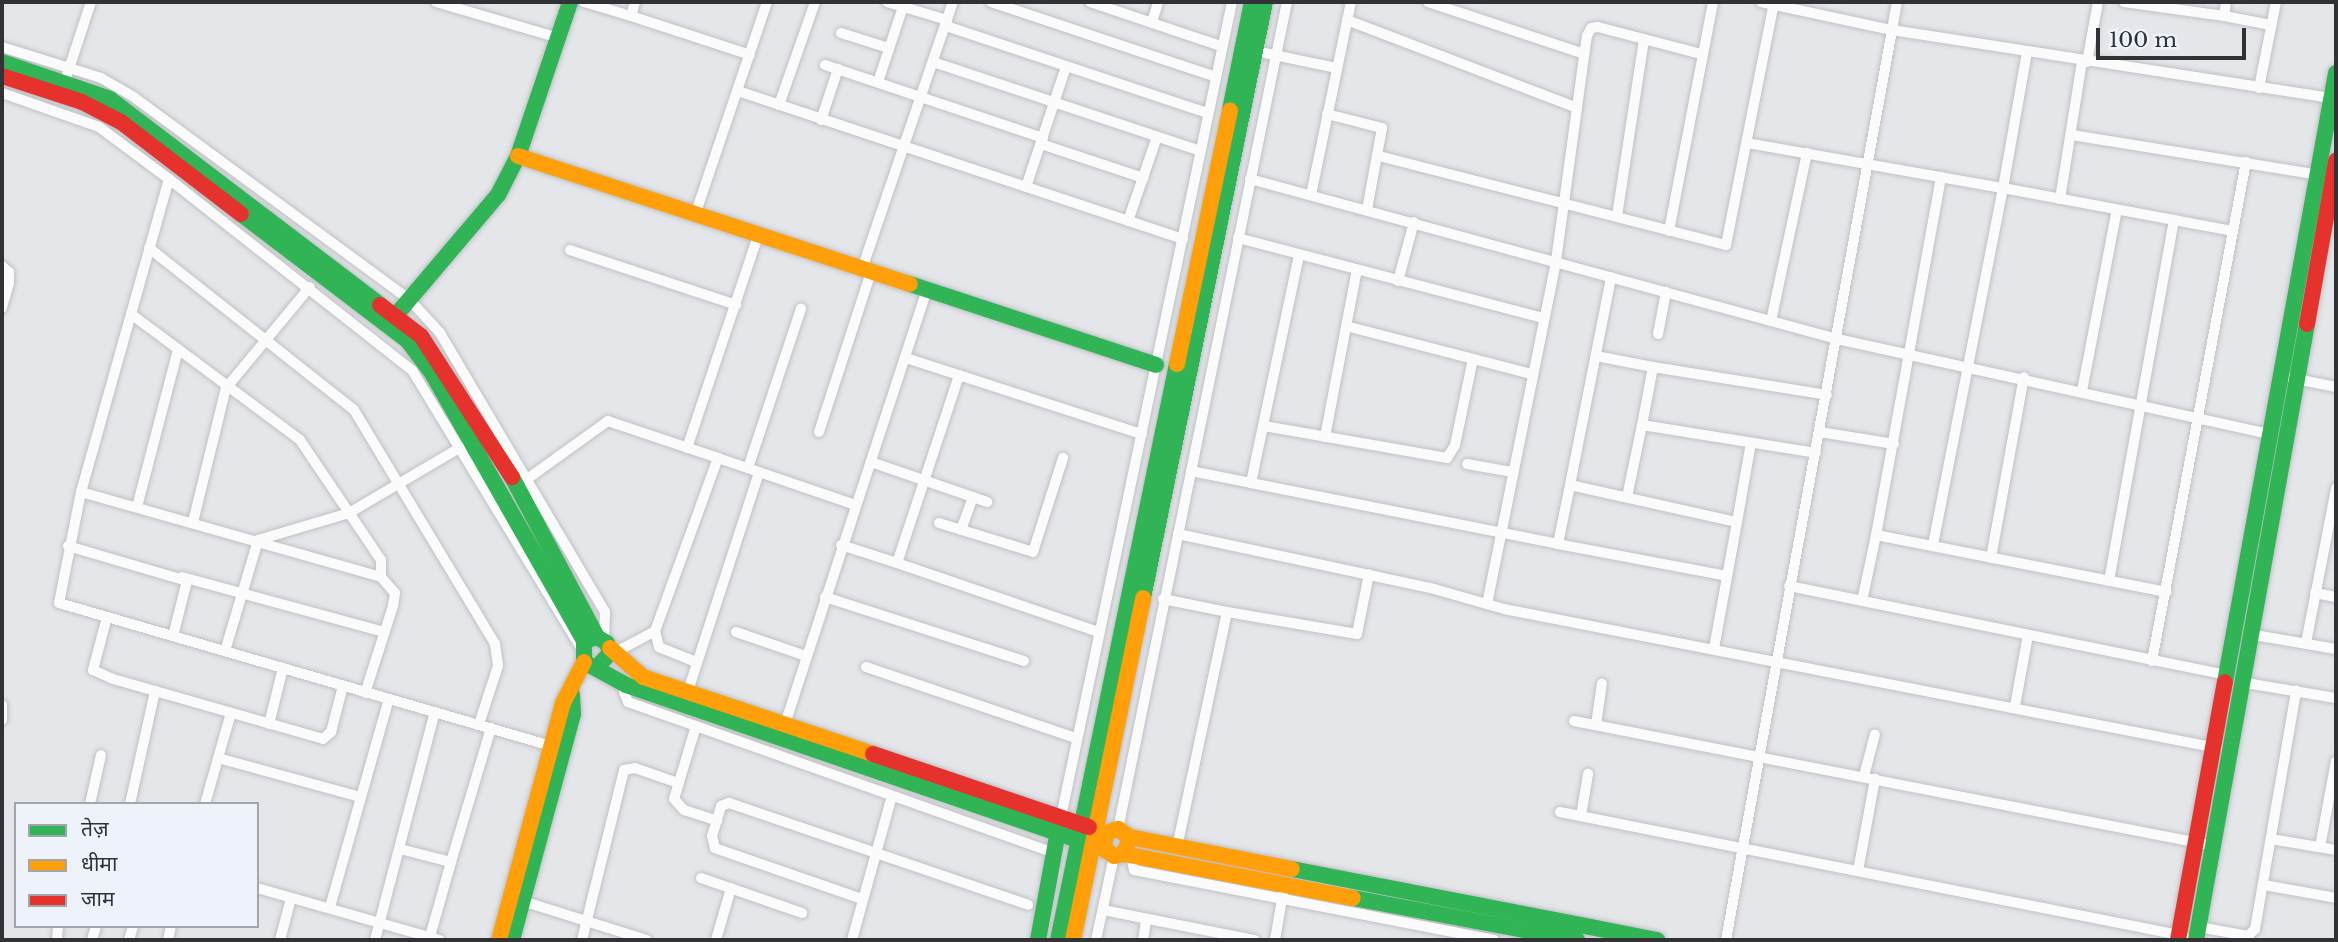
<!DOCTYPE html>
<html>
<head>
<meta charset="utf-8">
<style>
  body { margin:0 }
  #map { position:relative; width:2338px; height:942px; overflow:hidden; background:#e4e6e9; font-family:"Libre Baskerville","Noto Sans Devanagari",serif }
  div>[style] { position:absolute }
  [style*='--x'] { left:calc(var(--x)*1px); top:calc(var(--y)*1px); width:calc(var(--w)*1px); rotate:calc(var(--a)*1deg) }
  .roads { filter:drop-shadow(0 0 2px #bfc1c4) drop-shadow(0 0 2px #bfc1c4) }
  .street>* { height:10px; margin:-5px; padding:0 5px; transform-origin:5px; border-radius:5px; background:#fbfbfc }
  .fast>* { height:16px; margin:-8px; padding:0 8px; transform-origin:8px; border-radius:8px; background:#30b455 }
  .slow>* { height:16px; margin:-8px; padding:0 8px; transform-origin:8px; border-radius:8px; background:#ff9f0a }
  .jam>* { height:16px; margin:-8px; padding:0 8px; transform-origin:8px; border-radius:8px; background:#e5322d }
  span { translate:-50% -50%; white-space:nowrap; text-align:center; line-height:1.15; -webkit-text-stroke:6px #eef2fa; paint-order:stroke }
  .frame { position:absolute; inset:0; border:4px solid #303235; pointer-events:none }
  .legend { position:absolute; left:14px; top:802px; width:245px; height:126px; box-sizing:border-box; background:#eef2fa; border:2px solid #a2a5ab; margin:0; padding:9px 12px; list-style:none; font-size:21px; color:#303235 }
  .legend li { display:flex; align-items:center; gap:14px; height:35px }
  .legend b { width:35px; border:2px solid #a2a5ab }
  .scale { position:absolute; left:2096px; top:28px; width:150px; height:32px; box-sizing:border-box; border:4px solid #303235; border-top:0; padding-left:9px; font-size:21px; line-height:24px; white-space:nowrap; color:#303235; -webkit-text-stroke:5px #eef2fa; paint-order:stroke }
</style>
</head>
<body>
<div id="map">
  <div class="roads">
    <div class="street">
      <i style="--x:436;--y:2;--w:128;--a:16.3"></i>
      <i style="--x:584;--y:2;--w:49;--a:16.6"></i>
      <i style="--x:631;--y:16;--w:15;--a:-74"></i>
      <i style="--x:887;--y:2;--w:63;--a:16.7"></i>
      <i style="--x:991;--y:2;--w:237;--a:18.4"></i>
      <i style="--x:1090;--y:2;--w:138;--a:18.6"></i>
      <i style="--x:1428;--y:2;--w:164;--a:18.4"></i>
      <i style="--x:1761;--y:2;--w:134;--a:12.1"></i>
      <i style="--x:1892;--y:30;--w:28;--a:-80"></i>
      <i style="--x:2124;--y:2;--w:101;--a:8"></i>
      <i style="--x:2226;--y:2;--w:14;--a:98"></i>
      <i style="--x:2224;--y:16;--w:48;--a:10.8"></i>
      <i style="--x:631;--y:16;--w:125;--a:18.1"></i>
      <i style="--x:1347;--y:20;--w:246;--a:20.9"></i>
      <i style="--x:1152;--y:22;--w:21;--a:-73"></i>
      <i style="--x:946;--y:26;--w:275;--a:18.4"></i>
      <i style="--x:841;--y:33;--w:50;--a:17.4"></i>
      <i style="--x:2;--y:47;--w:104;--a:17.4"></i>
      <i style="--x:101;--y:78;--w:39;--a:30"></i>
      <i style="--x:135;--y:98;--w:341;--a:36.3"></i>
      <i style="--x:410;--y:300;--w:45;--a:47.7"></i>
      <i style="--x:440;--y:333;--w:324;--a:59.4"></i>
      <i style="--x:605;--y:612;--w:27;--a:92"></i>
      <i style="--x:1255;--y:51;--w:84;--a:11.7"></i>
      <i style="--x:2027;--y:52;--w:138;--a:100"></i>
      <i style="--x:2003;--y:188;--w:233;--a:10.6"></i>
      <i style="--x:933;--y:62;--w:279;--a:18.4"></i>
      <i style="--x:2087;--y:62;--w:61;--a:-79.6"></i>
      <i style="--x:825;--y:65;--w:230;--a:18.5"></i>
      <i style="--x:65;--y:81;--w:83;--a:-71.8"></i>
      <i style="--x:878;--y:82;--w:79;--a:-71.6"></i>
      <i style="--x:2259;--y:88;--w:88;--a:-78.8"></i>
      <i style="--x:738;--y:91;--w:469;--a:18.4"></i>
      <i style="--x:2;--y:93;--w:103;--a:19.3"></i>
      <i style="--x:99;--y:127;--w:87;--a:36.6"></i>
      <i style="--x:169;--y:179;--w:325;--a:105.7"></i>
      <i style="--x:81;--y:492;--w:113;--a:101.2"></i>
      <i style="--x:59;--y:603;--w:520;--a:16.2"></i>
      <i style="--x:779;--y:105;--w:109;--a:-70.7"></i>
      <i style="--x:1327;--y:114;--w:57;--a:14.3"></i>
      <i style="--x:1382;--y:128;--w:83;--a:100.4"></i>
      <i style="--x:821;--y:120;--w:54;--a:-71.6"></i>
      <i style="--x:2072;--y:135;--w:249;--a:9.2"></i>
      <i style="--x:1747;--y:143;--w:260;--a:10"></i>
      <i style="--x:2003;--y:188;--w:365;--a:101.1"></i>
      <i style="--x:1041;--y:144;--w:108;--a:18.4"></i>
      <i style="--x:1379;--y:156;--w:358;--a:14.4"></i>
      <i style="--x:1726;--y:245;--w:248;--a:-78.8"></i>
      <i style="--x:169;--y:179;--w:309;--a:38.2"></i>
      <i style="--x:412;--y:370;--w:323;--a:58.7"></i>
      <i style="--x:1250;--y:179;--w:608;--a:15.25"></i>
      <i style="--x:1837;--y:339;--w:443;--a:12.4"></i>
      <i style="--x:1026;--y:187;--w:126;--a:-71.6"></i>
      <i style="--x:1311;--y:195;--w:197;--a:-78.3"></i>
      <i style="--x:2060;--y:199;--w:139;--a:-80.9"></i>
      <i style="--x:696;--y:212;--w:222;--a:-71.3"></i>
      <i style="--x:1617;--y:216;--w:178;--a:-81.3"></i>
      <i style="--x:1128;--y:221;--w:89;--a:-71"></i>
      <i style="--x:1669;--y:231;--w:233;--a:-79.1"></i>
      <i style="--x:1238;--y:238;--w:315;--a:14.7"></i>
      <i style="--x:149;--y:248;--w:261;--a:38.3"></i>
      <i style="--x:354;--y:410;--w:273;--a:58.9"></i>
      <i style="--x:495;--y:644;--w:22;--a:82"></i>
      <i style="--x:498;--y:666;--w:61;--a:108.1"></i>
      <i style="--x:570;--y:250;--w:175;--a:18.3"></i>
      <i style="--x:1299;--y:255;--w:233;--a:101.9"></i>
      <i style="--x:1251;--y:483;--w:313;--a:11.2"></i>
      <i style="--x:1558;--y:544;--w:60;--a:-78.5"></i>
      <i style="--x:1570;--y:485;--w:171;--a:12.5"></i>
      <i style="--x:1737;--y:522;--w:128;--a:100.3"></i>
      <i style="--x:2;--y:266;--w:9;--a:41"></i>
      <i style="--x:9;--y:272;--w:11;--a:90"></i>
      <i style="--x:9;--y:283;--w:26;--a:106"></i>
      <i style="--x:863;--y:266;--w:279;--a:-71.2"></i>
      <i style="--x:1398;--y:281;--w:61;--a:-74.8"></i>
      <i style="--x:131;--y:314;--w:211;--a:36.7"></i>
      <i style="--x:300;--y:440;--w:145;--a:56"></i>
      <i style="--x:381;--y:560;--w:17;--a:90"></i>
      <i style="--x:1771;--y:321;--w:172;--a:-77.9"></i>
      <i style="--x:1346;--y:326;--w:191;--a:14.5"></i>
      <i style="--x:1658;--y:334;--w:43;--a:-79.2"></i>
      <i style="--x:1596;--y:356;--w:58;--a:10.9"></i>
      <i style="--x:1653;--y:367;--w:59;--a:100.7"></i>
      <i style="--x:1642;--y:425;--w:176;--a:9.1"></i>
      <i style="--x:906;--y:358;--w:248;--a:17.9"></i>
      <i style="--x:1653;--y:367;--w:176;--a:9.1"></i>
      <i style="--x:2291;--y:378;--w:46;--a:11.3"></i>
      <i style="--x:2082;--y:391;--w:184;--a:-79.1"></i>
      <i style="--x:1264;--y:426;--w:186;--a:9.9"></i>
      <i style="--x:1447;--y:458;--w:15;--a:-58"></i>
      <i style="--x:1455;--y:445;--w:88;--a:-78.2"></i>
      <i style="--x:819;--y:432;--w:171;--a:-72"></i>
      <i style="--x:1820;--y:432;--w:75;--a:9.2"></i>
      <i style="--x:1325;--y:437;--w:170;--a:-79.2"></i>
      <i style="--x:687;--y:448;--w:227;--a:-71.5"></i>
      <i style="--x:871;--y:462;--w:123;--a:19"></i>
      <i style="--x:1467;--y:464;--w:47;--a:9.9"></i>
      <i style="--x:748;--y:468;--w:168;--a:-71.6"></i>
      <i style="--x:1191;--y:471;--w:61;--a:11.3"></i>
      <i style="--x:523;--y:482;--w:105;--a:-35.7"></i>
      <i style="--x:608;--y:421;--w:116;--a:18.6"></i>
      <i style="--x:1570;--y:485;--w:212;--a:-78.8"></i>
      <i style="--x:81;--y:492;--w:312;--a:15.8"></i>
      <i style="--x:381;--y:577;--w:21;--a:49"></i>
      <i style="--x:395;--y:593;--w:13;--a:99"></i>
      <i style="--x:393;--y:606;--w:91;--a:107.8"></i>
      <i style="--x:1627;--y:497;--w:74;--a:-78.2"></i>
      <i style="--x:137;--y:507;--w:162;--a:-75.4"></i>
      <i style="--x:193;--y:522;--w:138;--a:-76.2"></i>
      <i style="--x:226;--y:388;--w:131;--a:-50.3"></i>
      <i style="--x:1737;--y:522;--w:80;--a:-80"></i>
      <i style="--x:939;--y:523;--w:98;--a:17.1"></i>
      <i style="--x:1033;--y:552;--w:99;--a:-72.3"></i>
      <i style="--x:961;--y:530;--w:35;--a:-70"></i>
      <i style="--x:1178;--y:534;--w:262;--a:12.1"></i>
      <i style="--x:1434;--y:589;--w:73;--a:15.9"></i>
      <i style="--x:1504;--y:609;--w:726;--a:11.03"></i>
      <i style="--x:1876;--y:535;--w:364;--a:-79.7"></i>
      <i style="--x:1558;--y:544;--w:172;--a:10.7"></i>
      <i style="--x:841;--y:545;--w:59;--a:17.8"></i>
      <i style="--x:897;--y:563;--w:198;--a:-71.7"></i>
      <i style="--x:68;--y:546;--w:124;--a:16.4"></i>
      <i style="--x:187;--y:581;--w:57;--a:104.3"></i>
      <i style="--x:1991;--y:558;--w:184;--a:-79.7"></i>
      <i style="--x:897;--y:563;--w:213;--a:18.9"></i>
      <i style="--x:182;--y:577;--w:210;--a:15.2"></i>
      <i style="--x:2109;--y:581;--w:367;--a:-79.8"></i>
      <i style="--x:1789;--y:586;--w:446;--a:11.5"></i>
      <i style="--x:2315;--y:593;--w:21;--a:11"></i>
      <i style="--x:825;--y:597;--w:209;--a:17.8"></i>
      <i style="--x:1163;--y:599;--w:65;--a:11.5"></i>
      <i style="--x:1227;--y:612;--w:240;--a:102"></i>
      <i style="--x:1862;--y:601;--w:67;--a:-78"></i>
      <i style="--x:1876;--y:535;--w:296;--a:11.1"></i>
      <i style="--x:1487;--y:604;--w:350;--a:-78.6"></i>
      <i style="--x:1556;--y:261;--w:227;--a:-82.2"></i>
      <i style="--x:1587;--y:36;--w:9;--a:-63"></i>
      <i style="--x:1591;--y:28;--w:7;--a:-8"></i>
      <i style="--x:1598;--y:27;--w:106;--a:14.7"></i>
      <i style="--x:1227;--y:612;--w:132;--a:9.6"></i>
      <i style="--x:1357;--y:634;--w:61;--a:-78.7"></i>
      <i style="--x:107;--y:617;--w:55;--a:104.8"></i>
      <i style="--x:93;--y:670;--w:22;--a:24"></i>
      <i style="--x:113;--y:679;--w:218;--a:15.9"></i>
      <i style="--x:323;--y:739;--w:11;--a:-41"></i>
      <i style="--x:331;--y:732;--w:48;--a:-75.4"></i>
      <i style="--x:736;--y:632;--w:74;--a:18.9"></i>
      <i style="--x:2249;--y:634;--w:88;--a:9.8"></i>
      <i style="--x:2306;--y:643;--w:158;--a:-79"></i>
      <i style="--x:225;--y:651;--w:116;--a:-73.4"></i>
      <i style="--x:258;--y:540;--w:95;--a:-16.5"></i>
      <i style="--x:349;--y:513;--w:130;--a:-30.5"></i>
      <i style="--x:614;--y:653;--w:47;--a:-28.2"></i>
      <i style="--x:2152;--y:661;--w:508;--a:-79.33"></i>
      <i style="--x:696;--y:662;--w:40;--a:-158"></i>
      <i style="--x:659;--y:647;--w:16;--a:-104"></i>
      <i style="--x:655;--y:631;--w:184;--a:-70"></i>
      <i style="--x:718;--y:458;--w:145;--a:18.9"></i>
      <i style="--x:866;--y:667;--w:222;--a:18.7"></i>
      <i style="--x:2240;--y:682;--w:97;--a:9.5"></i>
      <i style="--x:626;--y:685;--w:7;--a:106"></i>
      <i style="--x:624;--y:692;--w:11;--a:68"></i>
      <i style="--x:628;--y:702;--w:452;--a:19.5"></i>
      <i style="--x:688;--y:691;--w:230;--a:-72"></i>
      <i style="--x:2;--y:705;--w:15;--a:90"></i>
      <i style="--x:2015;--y:706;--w:72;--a:-79.6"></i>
      <i style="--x:1574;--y:721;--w:652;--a:11.05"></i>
      <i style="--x:269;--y:724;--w:58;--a:-76"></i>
      <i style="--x:785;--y:724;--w:460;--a:-71.9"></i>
      <i style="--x:1596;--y:725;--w:42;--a:-81.9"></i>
      <i style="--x:696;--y:726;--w:76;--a:106.8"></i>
      <i style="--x:674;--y:799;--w:15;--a:48"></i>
      <i style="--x:684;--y:810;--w:35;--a:18"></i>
      <i style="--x:218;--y:758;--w:148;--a:15.3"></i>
      <i style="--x:1864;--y:776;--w:43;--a:-75.3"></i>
      <i style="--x:90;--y:804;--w:50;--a:-77.3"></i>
      <i style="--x:130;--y:804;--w:116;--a:-77.5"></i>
      <i style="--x:205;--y:804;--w:95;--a:-74.1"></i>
      <i style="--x:1560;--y:812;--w:636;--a:11.24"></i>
      <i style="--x:1581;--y:816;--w:43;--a:-80.5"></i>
      <i style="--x:1061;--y:817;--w:833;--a:-78.15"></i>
      <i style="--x:1118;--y:829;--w:844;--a:-78.45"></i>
      <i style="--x:2271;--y:839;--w:66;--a:9.6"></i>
      <i style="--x:2320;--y:847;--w:87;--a:-79.5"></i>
      <i style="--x:400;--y:849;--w:53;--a:14.3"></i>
      <i style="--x:451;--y:862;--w:140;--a:-73.4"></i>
      <i style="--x:1131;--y:855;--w:15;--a:79"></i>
      <i style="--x:1134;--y:870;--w:367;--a:11"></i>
      <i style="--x:1858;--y:871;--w:94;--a:-79.5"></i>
      <i style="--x:701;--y:878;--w:107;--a:19.1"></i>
      <i style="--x:2264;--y:885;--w:73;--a:10.2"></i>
      <i style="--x:257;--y:888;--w:190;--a:15.9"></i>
      <i style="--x:516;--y:899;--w:137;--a:17.4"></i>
      <i style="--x:862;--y:899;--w:156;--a:-160.9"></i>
      <i style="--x:715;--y:848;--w:12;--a:-104"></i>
      <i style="--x:712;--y:836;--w:31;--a:-73"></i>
      <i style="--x:721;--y:806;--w:9;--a:-21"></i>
      <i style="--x:729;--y:803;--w:316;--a:18.8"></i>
      <i style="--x:330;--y:907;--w:216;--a:-74.2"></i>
      <i style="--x:1103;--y:910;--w:155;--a:11.2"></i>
      <i style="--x:2199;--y:927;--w:50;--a:10.4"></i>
      <i style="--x:2248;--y:936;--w:10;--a:-45"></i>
      <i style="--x:2255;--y:929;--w:242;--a:-80.2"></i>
      <i style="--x:57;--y:940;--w:14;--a:-86"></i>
      <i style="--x:92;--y:940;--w:15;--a:-74"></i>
      <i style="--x:129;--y:940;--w:15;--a:-74"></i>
      <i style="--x:168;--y:940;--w:14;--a:-78"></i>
      <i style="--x:280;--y:940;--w:43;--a:-75.3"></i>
      <i style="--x:375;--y:940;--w:236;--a:-75.3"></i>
      <i style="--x:429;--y:940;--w:81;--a:-74.2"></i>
      <i style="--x:582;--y:940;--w:175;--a:-76.1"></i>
      <i style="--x:624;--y:770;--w:11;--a:-10"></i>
      <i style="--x:635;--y:768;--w:46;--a:19.2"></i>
      <i style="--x:716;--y:940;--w:54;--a:-73.9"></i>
      <i style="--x:852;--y:940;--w:149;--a:-74.5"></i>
      <i style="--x:1096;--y:940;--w:86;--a:-77.9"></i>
      <i style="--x:1143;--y:940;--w:20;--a:-81"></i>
      <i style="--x:1275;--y:940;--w:48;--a:-80.3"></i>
      <i style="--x:1726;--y:940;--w:925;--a:-79.66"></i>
      <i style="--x:1892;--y:30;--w:449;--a:8.8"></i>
    </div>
    <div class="fast">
      <i style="--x:2;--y:62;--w:114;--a:18.9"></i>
      <i style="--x:110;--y:99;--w:340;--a:37.3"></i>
      <i style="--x:1230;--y:110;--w:110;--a:-78.5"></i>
      <i style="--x:241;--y:214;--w:208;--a:37.2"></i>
      <i style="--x:407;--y:340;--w:41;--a:52.9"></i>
      <i style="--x:432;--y:373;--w:308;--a:60.4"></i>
      <i style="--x:910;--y:284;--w:259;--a:18.2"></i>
      <i style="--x:391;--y:321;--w:165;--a:-49.7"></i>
      <i style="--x:498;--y:195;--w:44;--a:-62.9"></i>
      <i style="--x:518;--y:156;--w:163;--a:-71.3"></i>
      <i style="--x:512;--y:477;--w:181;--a:62"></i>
      <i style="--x:1143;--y:598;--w:608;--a:-78.43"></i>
      <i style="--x:597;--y:667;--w:19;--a:-47"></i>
      <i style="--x:610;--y:653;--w:10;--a:-107"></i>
      <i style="--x:607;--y:643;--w:12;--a:-149"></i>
      <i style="--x:597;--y:637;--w:14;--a:163"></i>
      <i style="--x:584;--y:641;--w:21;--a:90"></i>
      <i style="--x:584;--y:662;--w:48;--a:28.7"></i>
      <i style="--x:626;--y:685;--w:505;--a:18.94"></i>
      <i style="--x:2225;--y:682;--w:619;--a:-79.67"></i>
      <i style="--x:1292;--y:869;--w:372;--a:11"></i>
      <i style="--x:1353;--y:898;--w:228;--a:10.6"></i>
      <i style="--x:512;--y:940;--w:234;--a:-74.9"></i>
      <i style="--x:573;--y:714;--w:20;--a:-93"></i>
      <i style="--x:1038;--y:940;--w:116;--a:-79.6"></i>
      <i style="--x:1058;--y:940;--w:588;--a:-78.33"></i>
      <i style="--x:2196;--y:940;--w:626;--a:-79.79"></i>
    </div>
    <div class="slow">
      <i style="--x:518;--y:156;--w:412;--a:18.1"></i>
      <i style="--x:1177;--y:364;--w:259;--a:-78.2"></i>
      <i style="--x:610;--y:648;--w:44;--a:41.3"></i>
      <i style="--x:643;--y:677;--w:243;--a:18.5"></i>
      <i style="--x:1130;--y:837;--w:18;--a:109"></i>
      <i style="--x:1124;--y:854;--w:10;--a:169"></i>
      <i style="--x:1114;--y:856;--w:12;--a:-145"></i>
      <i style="--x:1104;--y:849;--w:16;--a:-83"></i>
      <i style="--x:1106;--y:833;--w:13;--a:-18"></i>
      <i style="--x:1118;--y:829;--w:14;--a:34"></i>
      <i style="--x:1130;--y:837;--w:165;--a:11.2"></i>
      <i style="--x:1124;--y:854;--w:233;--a:10.9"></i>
      <i style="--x:499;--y:940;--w:245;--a:-74.9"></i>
      <i style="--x:563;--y:703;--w:46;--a:-62.9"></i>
      <i style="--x:1073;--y:940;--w:349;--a:-78.4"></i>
    </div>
    <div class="jam">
      <i style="--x:2;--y:76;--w:84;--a:18"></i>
      <i style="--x:82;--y:102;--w:44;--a:27.1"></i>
      <i style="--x:121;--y:122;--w:151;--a:37.5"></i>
      <i style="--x:380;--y:305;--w:51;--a:37.1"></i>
      <i style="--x:421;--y:336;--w:168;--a:57.2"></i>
      <i style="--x:2307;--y:324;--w:166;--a:-79.9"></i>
      <i style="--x:873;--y:754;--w:228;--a:18.7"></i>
      <i style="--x:2178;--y:940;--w:262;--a:-79.7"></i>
    </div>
  </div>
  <div class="frame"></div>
  <ul class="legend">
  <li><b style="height:9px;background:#30b455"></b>तेज़</li>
  <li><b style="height:9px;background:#ff9f0a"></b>धीमा</li>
  <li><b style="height:9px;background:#e5322d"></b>जाम</li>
  </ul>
  <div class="scale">100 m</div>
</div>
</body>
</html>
